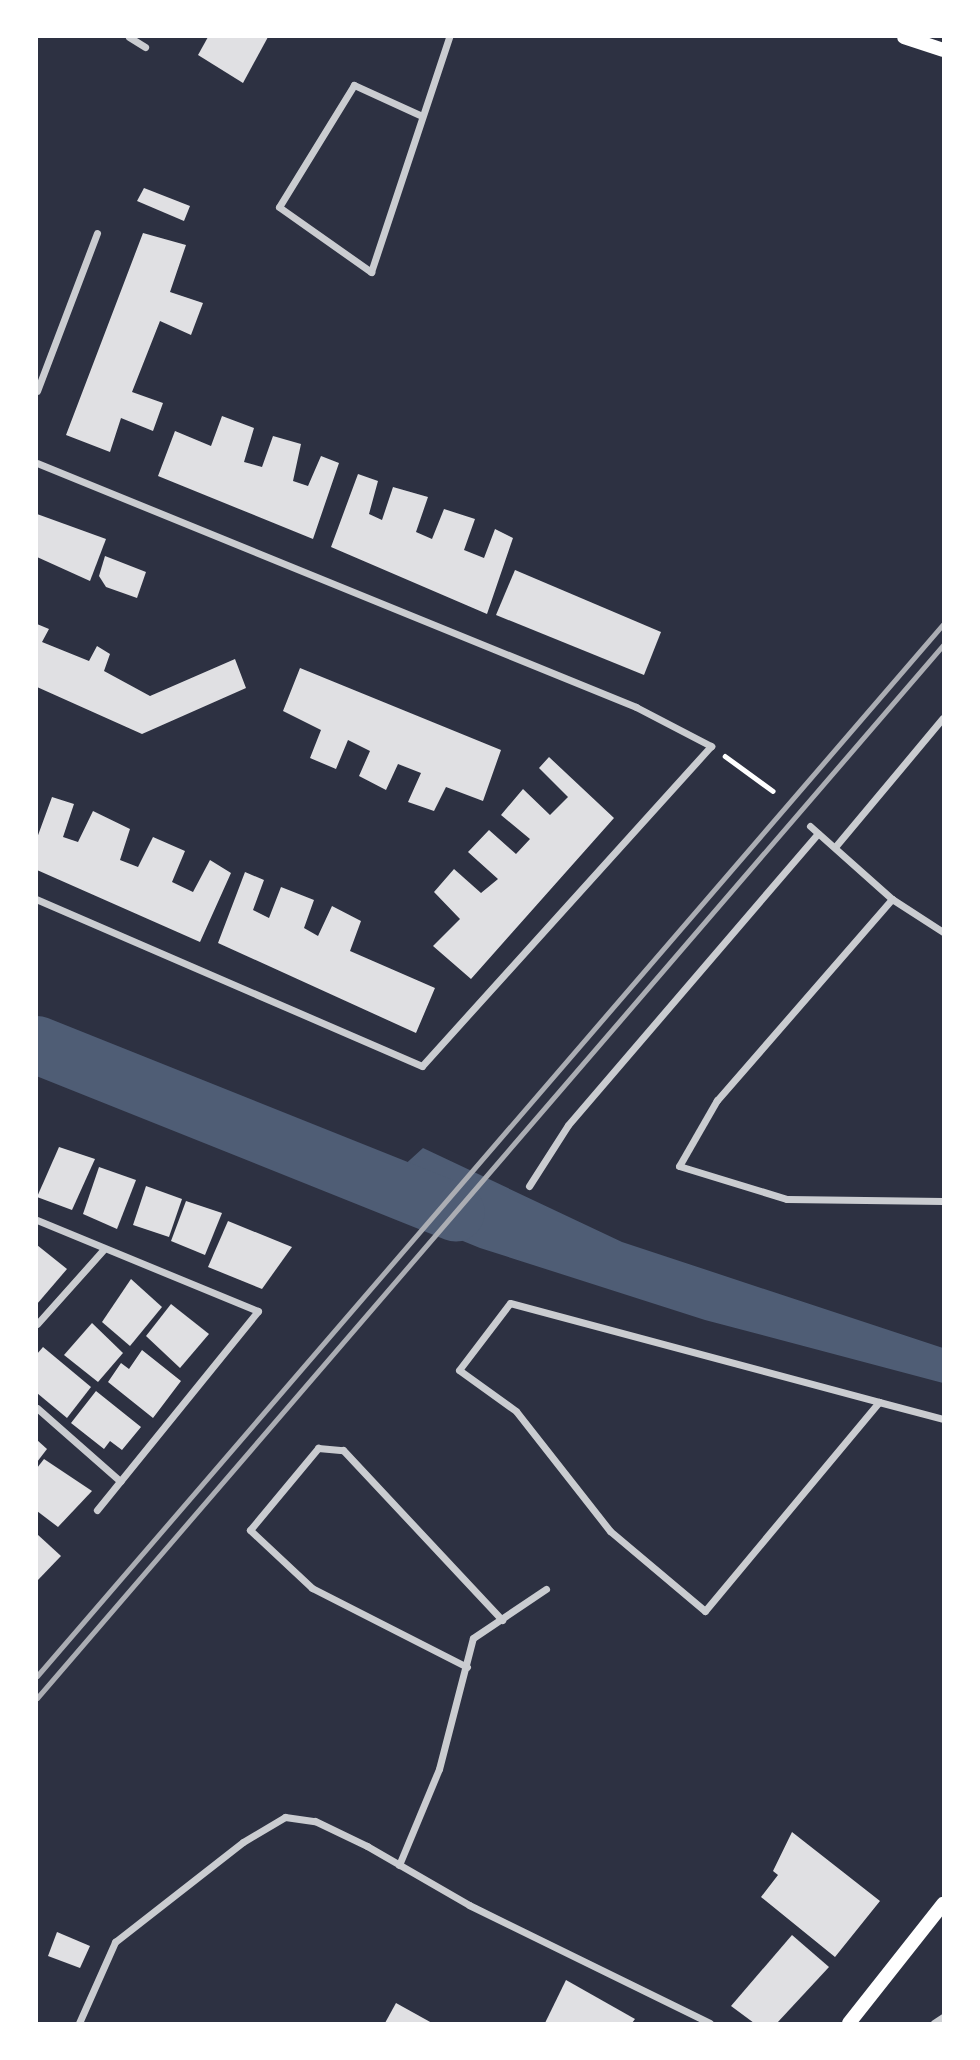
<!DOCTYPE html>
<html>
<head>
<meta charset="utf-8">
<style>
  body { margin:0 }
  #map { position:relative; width:980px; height:2060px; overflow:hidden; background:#2d3142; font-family:Figtree,sans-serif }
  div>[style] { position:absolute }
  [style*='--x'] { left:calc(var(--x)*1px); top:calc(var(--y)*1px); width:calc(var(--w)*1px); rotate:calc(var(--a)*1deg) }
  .water>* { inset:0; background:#4f5d75 }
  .river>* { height:58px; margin:-29px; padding:0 29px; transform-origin:29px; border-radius:29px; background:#4f5d75 }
  .building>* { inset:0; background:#e0e0e3 }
  .path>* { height:4.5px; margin:-2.25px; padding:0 2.25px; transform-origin:2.25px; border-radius:2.25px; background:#fff }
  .minor>* { height:7px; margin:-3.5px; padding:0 3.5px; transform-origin:3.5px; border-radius:3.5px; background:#caccd0 }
  .secondary>* { height:14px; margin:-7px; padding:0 7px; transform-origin:7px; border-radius:7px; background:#fff }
  .rail>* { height:5px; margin:-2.5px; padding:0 2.5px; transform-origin:2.5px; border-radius:2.5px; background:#abadb3 }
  span { translate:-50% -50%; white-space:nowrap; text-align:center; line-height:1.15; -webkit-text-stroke:5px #fff; paint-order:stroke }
  .frame { position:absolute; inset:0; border:38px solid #fff; pointer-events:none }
</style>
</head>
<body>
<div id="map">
  <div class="water">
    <i style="clip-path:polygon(423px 1148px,622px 1242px,943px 1348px,943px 1383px,705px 1320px,480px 1248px,365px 1201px)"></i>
  </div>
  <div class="river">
    <i style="--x:37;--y:1045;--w:451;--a:21.8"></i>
  </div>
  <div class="building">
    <i style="clip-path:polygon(208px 37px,268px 37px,243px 83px,198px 55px)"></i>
    <i style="clip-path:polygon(144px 188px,190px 206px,184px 221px,137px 201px)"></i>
    <i style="clip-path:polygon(143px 233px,186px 245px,170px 292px,203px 303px,191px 335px,160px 321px,132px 392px,163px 403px,153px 431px,121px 418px,110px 452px,66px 435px)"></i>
    <i style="clip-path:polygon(222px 416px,254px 428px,244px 462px,262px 467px,273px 436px,301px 444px,293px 481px,308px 486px,321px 456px,339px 463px,313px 539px,158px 476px,175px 431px,211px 446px)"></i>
    <i style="clip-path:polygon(358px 474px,378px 481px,369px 514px,382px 520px,393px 487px,428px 497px,416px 532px,432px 539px,444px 509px,475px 519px,464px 550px,484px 558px,495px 529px,513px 538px,487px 614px,331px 547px)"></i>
    <i style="clip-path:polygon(37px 514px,106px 539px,90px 581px,37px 557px)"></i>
    <i style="clip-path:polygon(105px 556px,146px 572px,137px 598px,106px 587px,99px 576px)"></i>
    <i style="clip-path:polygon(515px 570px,661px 632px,644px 675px,496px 615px)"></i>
    <i style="clip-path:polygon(37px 624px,49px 629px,42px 642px,89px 661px,97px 646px,110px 654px,104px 671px,150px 696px,235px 659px,246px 688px,142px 734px,37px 687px)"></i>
    <i style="clip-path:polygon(300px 668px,501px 750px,483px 801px,446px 787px,434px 811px,408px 802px,421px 773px,398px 764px,386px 790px,359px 776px,370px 751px,348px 740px,336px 769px,310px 758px,321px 730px,283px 711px)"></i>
    <i style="clip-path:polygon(549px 757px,614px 818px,471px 979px,433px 946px,460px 919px,434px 892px,454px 869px,481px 893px,498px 879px,468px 852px,489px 830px,516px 854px,530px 839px,501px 815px,523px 789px,550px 815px,568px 797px,539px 768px)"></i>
    <i style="clip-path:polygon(52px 797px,74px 804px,63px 837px,78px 842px,93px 811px,130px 829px,120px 860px,138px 867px,153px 837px,185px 851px,172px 882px,193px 892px,210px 860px,231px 873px,200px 942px,37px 870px,37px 838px)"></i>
    <i style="clip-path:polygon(245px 872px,264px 880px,253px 910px,269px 918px,281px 887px,314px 900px,304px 928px,318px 936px,332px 906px,361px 921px,350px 951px,435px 988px,416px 1033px,218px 943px)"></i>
    <i style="clip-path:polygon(59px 1147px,95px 1159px,72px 1210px,37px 1197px)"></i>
    <i style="clip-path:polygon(99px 1167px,136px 1180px,117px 1229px,83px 1214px)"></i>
    <i style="clip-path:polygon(146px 1186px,182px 1199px,169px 1237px,133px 1225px)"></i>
    <i style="clip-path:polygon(186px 1201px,222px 1213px,205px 1255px,171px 1241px)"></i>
    <i style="clip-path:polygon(228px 1221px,292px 1247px,262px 1289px,208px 1267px)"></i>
    <i style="clip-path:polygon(37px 1245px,67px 1269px,37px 1304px)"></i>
    <i style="clip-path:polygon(131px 1279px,162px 1307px,130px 1346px,102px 1322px)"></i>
    <i style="clip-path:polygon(171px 1304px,209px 1334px,180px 1368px,146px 1336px)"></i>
    <i style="clip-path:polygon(92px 1323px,123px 1353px,98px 1382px,64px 1355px)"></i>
    <i style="clip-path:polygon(43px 1347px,91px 1387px,67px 1418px,37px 1393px,37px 1354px)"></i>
    <i style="clip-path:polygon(142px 1350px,181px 1381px,153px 1418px,108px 1382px,121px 1363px,129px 1369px)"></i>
    <i style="clip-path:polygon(96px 1391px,141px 1427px,122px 1450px,110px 1441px,104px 1449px,71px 1423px)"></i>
    <i style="clip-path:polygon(37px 1440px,47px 1449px,37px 1462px)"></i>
    <i style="clip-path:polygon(44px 1459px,92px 1491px,58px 1527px,37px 1511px,37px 1468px)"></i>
    <i style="clip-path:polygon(37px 1534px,61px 1556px,37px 1581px)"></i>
    <i style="clip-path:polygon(792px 1832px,880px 1901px,835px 1957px,761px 1897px,778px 1875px,773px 1871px)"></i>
    <i style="clip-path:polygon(57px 1932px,90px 1946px,80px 1968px,48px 1956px)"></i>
    <i style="clip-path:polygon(792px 1935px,829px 1967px,777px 2023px,754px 2023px,731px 2006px)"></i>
    <i style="clip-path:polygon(566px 1980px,635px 2019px,632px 2023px,545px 2023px)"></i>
    <i style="clip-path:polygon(396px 2003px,432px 2023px,385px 2023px)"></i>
  </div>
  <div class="path">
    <i style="--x:725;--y:756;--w:59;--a:36.1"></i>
  </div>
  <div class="minor">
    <i style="--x:129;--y:37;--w:19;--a:32"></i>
    <i style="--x:422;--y:116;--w:75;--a:-155.5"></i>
    <i style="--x:354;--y:85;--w:143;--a:121.6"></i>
    <i style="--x:279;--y:207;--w:113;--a:35.2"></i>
    <i style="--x:371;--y:272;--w:248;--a:-71.6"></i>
    <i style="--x:37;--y:391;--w:169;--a:-69.2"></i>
    <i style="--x:37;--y:463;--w:647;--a:22.16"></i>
    <i style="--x:636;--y:707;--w:85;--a:27.5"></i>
    <i style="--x:711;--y:746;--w:431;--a:132.1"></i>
    <i style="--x:422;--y:1066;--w:420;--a:-156.6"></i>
    <i style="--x:810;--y:826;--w:110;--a:41.7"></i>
    <i style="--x:892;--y:899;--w:61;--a:32.9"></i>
    <i style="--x:835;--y:847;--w:168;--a:-50.1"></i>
    <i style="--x:892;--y:899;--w:267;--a:131"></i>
    <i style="--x:717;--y:1100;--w:76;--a:119.9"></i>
    <i style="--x:679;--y:1166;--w:113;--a:17"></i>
    <i style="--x:787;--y:1199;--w:156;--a:0.7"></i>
    <i style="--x:529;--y:1186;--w:72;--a:-57.4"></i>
    <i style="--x:568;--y:1125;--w:384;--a:-49.4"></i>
    <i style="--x:37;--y:1220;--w:239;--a:22.4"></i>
    <i style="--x:258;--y:1311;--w:256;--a:129"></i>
    <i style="--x:37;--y:1324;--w:101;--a:-48.2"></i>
    <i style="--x:879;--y:1402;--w:272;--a:129.8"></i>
    <i style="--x:705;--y:1611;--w:124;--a:-139.9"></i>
    <i style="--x:610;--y:1531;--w:152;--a:-128.1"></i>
    <i style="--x:516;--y:1411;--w:70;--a:-144.3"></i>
    <i style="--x:459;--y:1370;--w:84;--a:-52.7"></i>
    <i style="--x:510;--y:1303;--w:382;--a:15"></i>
    <i style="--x:879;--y:1402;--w:66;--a:14.9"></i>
    <i style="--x:37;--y:1408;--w:111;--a:41.3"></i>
    <i style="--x:467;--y:1667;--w:174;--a:-153"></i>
    <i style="--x:312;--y:1588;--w:85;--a:-136.9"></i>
    <i style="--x:250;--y:1530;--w:107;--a:-50.3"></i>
    <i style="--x:318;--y:1448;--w:25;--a:5"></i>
    <i style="--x:343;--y:1450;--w:233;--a:46.9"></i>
    <i style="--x:399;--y:1865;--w:104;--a:-67.4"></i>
    <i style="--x:439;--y:1769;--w:135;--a:-75.5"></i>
    <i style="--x:473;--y:1638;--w:88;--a:-33.9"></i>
    <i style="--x:79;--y:2023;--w:89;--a:-66"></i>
    <i style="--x:115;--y:1942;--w:162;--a:-38"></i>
    <i style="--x:243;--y:1842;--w:49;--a:-30.8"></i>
    <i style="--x:285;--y:1817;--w:30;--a:8"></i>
    <i style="--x:315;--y:1821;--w:58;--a:25.7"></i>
    <i style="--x:367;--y:1846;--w:118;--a:30"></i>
    <i style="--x:469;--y:1905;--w:268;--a:26.1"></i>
    <i style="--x:934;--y:2023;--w:11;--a:-34"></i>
  </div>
  <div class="secondary">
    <i style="--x:904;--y:37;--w:41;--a:18.4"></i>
    <i style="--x:849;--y:2023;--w:152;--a:-51.7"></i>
  </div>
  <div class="rail">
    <i style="--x:37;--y:1676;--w:1388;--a:-49.26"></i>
    <i style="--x:37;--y:1698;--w:1389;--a:-49.29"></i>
  </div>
  <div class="frame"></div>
</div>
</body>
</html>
